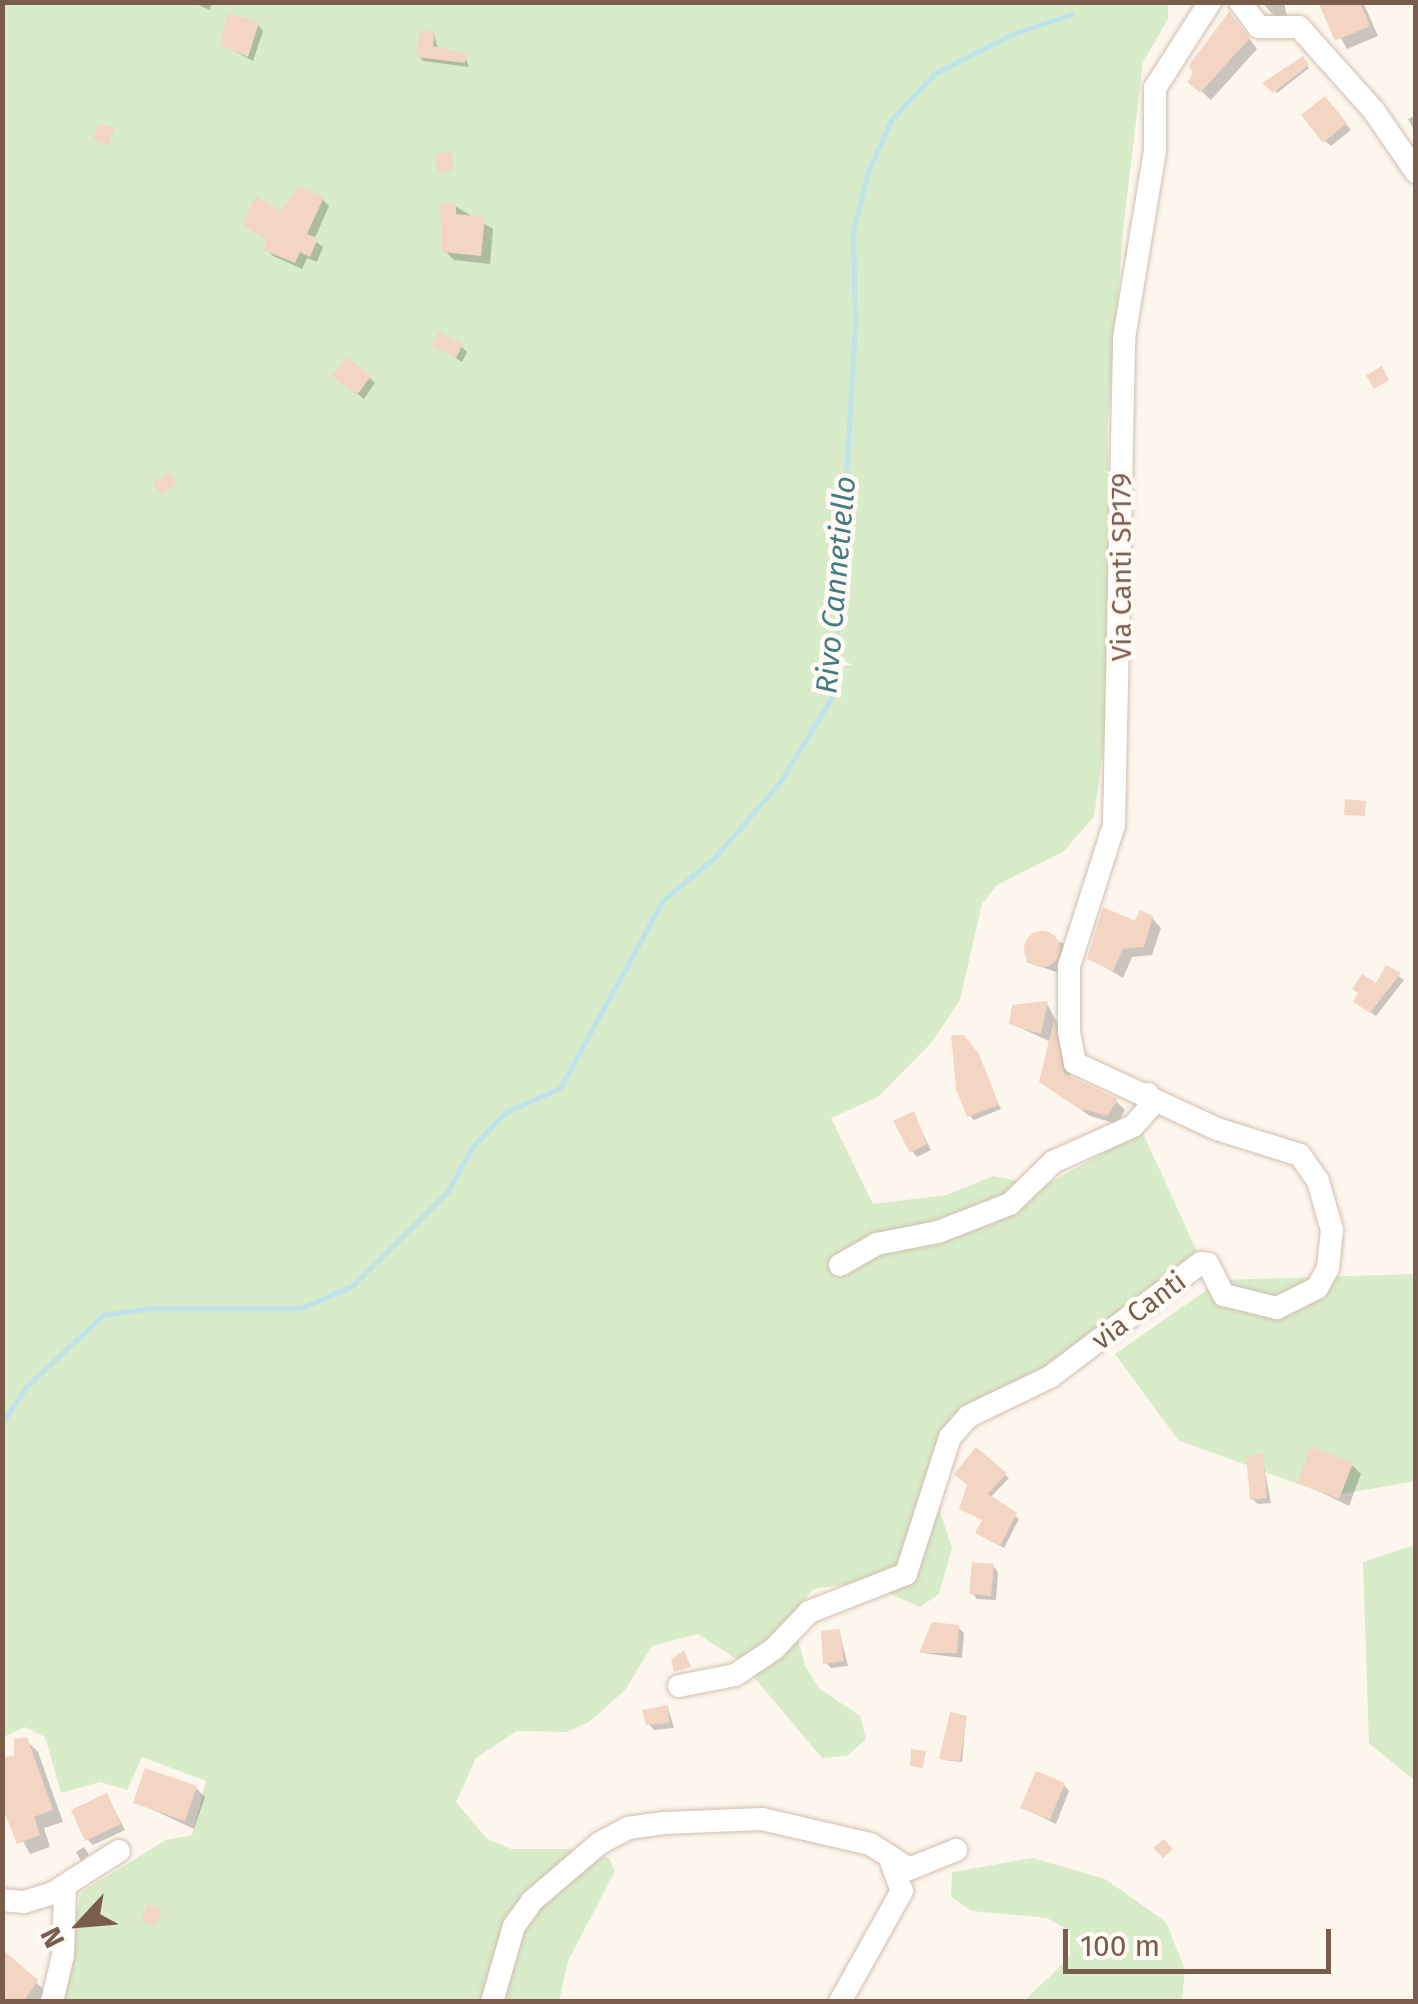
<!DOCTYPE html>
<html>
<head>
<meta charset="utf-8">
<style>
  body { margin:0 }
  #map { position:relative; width:1418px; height:2004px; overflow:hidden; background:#fdf6ec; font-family:"Fira Sans",sans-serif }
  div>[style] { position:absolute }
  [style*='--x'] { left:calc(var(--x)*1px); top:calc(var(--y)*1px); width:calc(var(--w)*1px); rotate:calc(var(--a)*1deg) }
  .green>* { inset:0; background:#d8ecc9 }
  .shadow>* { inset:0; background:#0003 }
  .stream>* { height:5px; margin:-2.5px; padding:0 2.5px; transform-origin:2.5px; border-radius:2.5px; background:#bfe3e8 }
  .building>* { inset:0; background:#f3d5c3 }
  .round { border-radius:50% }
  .roads { filter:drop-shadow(0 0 2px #d1beb0) drop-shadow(0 0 2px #d1beb0) }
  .minor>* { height:22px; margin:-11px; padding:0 11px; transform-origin:11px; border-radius:11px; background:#fff }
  span { translate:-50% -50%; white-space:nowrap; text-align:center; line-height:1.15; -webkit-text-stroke:9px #fffaf3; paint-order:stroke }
  .street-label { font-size:28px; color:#7a5c4d }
  .water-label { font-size:30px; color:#437c86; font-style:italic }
  .frame { position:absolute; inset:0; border:5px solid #7a5c4d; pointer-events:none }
  .north { position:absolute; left:30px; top:1874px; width:100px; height:100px; -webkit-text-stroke:8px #fffaf3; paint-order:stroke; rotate:244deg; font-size:28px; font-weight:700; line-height:40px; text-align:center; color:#7a5c4d }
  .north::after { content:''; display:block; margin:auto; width:35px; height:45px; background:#7a5c4d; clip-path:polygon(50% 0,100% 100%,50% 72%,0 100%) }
  .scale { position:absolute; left:1063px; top:1929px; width:268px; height:45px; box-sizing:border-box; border:5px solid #7a5c4d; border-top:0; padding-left:12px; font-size:30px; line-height:35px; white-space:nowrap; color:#7a5c4d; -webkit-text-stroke:8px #fffaf3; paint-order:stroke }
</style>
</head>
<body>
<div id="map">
  <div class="green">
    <i style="clip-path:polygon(3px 3px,1168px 3px,1168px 19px,1143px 62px,1123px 231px,1107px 431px,1115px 665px,1094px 817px,1063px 852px,997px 885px,982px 904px,960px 1000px,932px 1042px,878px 1097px,831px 1118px,873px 1204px,946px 1195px,993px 1176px,1044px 1186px,1142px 1131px,1200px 1258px,1059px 1359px,991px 1395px,929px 1478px,952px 1548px,939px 1594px,920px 1607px,864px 1582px,813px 1589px,792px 1615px,805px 1666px,819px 1688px,860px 1716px,866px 1739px,847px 1756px,822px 1758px,742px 1663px,698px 1634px,652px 1646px,625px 1690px,589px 1722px,567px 1732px,517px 1731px,476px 1758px,456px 1802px,487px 1839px,511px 1849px,580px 1849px,609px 1858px,615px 1871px,568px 1961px,559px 2001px,59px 2001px,81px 1892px,166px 1840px,192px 1835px,206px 1781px,142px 1757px,127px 1790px,100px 1782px,61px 1793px,45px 1737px,25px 1727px,3px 1737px)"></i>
    <i style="clip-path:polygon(1415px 1274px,1415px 1481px,1331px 1496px,1178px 1440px,1115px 1354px,1221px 1280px)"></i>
    <i style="clip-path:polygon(1415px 1545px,1416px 1545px,1415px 1781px,1369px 1743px,1363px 1562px)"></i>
    <i style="clip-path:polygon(1033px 1858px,1105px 1879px,1166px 1922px,1185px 1970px,1182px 2001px,1024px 2001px,1070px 1957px,1070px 1931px,1047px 1918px,972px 1911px,951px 1897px,952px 1872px)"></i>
  </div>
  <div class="shadow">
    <i style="clip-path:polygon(191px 2px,212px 2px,210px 10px)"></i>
    <i style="clip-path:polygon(1262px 2px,1284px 2px,1287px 17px,1275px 17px)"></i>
    <i style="clip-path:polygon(1321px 2px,1363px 2px,1378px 36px,1347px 49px)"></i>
    <i style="clip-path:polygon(1238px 24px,1257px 49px,1211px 100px,1190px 81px,1198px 54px)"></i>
    <i style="clip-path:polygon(258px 25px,263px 31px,253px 61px,223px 45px)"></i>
    <i style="clip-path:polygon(434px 34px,438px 49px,465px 56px,469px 67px,423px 61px,419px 56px)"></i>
    <i style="clip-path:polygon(1303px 60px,1309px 68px,1277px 93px,1266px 83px)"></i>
    <i style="clip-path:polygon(1330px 105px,1351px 130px,1331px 146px,1325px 141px)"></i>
    <i style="clip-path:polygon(1416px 115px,1416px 134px,1408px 119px)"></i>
    <i style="clip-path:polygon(322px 199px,329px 206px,314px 240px,323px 247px,317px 262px,307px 258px,302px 269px,273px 256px,266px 249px,269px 241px,245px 224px)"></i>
    <i style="clip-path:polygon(455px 206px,493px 229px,490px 264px,454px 260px,445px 251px)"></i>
    <i style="clip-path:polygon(435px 345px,461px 346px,467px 352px,462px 362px)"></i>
    <i style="clip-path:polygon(370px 378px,375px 383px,364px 399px,341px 381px)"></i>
    <i style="clip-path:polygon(1152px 918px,1161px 928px,1152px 955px,1132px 957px,1123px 978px,1090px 958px)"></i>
    <i style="clip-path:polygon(1032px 933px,1065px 944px,1059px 973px,1027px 962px)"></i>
    <i style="clip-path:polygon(1387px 968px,1404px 980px,1376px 1016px,1361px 1006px)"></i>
    <i style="clip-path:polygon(1047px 1004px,1062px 1031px,1071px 1079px,1116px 1101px,1125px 1110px,1117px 1124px,1090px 1116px,1041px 1081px,1051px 1042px,1012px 1024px)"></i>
    <i style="clip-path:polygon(968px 1042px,1001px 1109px,974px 1120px,970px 1116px)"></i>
    <i style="clip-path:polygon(913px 1114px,931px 1150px,917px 1157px,912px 1151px)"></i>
    <i style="clip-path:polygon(976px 1451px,1009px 1478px,990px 1498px,1019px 1519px,1004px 1548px,982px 1536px,984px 1521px,970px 1485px)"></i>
    <i style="clip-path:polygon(1262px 1457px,1271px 1503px,1258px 1504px,1252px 1499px)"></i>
    <i style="clip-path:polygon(1352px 1465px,1361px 1474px,1349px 1506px,1300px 1482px)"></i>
    <i style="clip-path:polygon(993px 1566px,998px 1572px,996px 1600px,977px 1599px,972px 1593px)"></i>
    <i style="clip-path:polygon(958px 1627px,964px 1633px,962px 1658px,922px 1653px)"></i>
    <i style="clip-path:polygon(839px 1631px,848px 1666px,831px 1668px,825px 1662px)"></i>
    <i style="clip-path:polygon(668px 1708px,674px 1728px,654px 1730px,649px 1724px)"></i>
    <i style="clip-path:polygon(966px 1718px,962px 1762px,944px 1760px,942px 1758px)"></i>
    <i style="clip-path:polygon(26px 1740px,38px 1752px,63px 1822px,44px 1828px,50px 1847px,30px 1854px,8px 1814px,2px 1816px,2px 1760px,17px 1758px)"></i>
    <i style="clip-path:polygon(1064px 1785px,1069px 1791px,1056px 1824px,1023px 1808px)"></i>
    <i style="clip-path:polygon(196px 1788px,205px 1797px,194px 1829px,136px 1802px)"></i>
    <i style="clip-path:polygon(107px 1796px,125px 1830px,93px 1845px,87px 1839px)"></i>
    <i style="clip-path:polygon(84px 1847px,89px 1855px,81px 1861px,76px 1852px)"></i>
    <i style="clip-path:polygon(36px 1982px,45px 1991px,38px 2002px,2px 2002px)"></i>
  </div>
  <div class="stream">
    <i style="--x:2;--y:1423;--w:43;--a:-56.3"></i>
    <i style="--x:26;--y:1387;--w:105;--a:-43.1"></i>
    <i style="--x:103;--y:1315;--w:49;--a:-8.1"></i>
    <i style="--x:152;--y:1308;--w:149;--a:0"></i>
    <i style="--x:301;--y:1308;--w:56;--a:-23.3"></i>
    <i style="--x:352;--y:1286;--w:134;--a:-44.7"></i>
    <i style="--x:447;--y:1192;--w:53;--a:-60.5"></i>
    <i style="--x:473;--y:1146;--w:47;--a:-45.9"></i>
    <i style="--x:506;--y:1112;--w:59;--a:-24"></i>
    <i style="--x:560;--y:1088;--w:214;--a:-61.3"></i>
    <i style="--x:663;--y:900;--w:67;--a:-39.6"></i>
    <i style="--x:715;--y:857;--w:99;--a:-49.1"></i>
    <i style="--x:780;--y:782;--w:102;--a:-58.7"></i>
    <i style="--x:833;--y:695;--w:371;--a:-86.6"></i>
    <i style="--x:855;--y:325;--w:94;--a:-91.2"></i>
    <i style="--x:853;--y:231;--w:61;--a:-75.7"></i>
    <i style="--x:868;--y:172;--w:57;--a:-66.1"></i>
    <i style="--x:891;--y:120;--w:63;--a:-46.9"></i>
    <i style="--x:934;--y:74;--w:88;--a:-27.1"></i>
    <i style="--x:1012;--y:34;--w:63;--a:-18.4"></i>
  </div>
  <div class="building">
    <i style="clip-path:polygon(1318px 2px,1360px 2px,1370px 26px,1335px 41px)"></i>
    <i style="clip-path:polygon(1229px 12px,1250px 38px,1200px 93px,1187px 82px,1193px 74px,1189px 65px)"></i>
    <i style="clip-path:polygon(228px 13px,259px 23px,248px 57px,220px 45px)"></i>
    <i style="clip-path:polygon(420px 30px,435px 32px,433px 46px,467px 54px,465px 63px,416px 57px)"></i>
    <i style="clip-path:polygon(1303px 56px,1309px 65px,1273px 93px,1262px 83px)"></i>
    <i style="clip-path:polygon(1325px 96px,1347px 123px,1323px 143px,1301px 115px)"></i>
    <i style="clip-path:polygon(99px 124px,115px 128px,108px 145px,93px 139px)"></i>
    <i style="clip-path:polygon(451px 152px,454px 170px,438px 173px,435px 154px)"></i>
    <i style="clip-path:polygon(299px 186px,324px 197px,307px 234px,318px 238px,310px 257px,300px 252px,295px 263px,263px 250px,267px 239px,242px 225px,256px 196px,281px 211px)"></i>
    <i style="clip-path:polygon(456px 203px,456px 214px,485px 217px,481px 256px,442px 252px,440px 204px)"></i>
    <i style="clip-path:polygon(439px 332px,463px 344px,456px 358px,432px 345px)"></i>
    <i style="clip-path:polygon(347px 357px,371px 376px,357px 395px,332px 376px)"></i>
    <i style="clip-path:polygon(1382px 366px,1389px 380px,1374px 389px,1366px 375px)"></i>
    <i style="clip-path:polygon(170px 472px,177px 484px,160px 494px,153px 482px)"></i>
    <i style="clip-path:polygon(1345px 799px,1366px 801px,1365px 816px,1344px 815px)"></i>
    <i style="clip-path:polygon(1103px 907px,1135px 921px,1140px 910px,1153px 916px,1144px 947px,1123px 949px,1113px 971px,1087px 959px)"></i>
    <i class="round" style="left:1024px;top:931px;width:36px;height:36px"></i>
    <i style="clip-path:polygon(1386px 965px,1401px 973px,1370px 1013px,1353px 1002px,1358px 993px,1352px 989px,1362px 974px,1376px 983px)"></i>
    <i style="clip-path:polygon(1048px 1001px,1041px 1034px,1009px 1024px,1012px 1005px)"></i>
    <i style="clip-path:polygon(1054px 1020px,1064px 1073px,1118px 1099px,1107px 1116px,1078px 1108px,1039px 1082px)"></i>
    <i style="clip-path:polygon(951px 1035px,964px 1035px,979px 1054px,999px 1105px,967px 1117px,956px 1089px)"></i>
    <i style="clip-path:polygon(914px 1111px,927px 1144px,910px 1153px,893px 1121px)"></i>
    <i style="clip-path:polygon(976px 1447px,1007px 1473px,988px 1494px,1017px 1513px,1000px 1546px,975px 1533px,982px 1520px,959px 1509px,967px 1485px,954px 1474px)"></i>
    <i style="clip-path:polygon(1311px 1447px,1353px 1463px,1339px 1499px,1297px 1483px)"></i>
    <i style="clip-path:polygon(1263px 1454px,1267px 1498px,1250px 1500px,1246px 1456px)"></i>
    <i style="clip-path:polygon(972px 1562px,994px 1564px,991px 1596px,969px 1594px)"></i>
    <i style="clip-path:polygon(932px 1622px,959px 1625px,957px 1653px,919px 1653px)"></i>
    <i style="clip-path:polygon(840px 1629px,844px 1661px,823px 1664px,821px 1631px)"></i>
    <i style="clip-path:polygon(684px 1650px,691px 1667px,674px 1672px,671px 1660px)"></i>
    <i style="clip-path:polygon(668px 1705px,669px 1723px,646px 1725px,642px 1710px)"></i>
    <i style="clip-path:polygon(950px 1712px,967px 1716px,960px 1761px,939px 1759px)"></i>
    <i style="clip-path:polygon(27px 1737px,53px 1810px,34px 1817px,40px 1835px,17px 1844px,2px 1806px,2px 1757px,14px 1756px,14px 1739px)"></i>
    <i style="clip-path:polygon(911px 1749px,926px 1751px,923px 1768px,910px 1766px)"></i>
    <i style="clip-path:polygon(145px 1768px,197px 1786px,185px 1821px,133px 1803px)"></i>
    <i style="clip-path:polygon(1036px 1771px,1065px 1783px,1050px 1820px,1020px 1808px)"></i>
    <i style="clip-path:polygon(107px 1793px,121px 1824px,85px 1841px,71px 1810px)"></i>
    <i style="clip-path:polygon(1164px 1839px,1173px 1849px,1163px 1858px,1153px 1848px)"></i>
    <i style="clip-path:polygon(148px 1904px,162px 1910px,155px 1926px,141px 1921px)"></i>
    <i style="clip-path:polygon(2px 1949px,38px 1980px,23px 2002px,2px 2002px)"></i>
  </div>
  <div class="roads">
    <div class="minor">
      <i style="--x:1240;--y:2;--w:31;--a:53"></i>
      <i style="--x:1259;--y:27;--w:40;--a:0"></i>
      <i style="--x:1299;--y:27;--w:113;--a:48.2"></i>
      <i style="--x:1374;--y:111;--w:74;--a:55.5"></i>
      <i style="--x:840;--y:1265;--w:43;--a:-29.6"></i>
      <i style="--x:877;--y:1244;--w:62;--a:-11.1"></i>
      <i style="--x:938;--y:1232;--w:77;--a:-21.3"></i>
      <i style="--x:1010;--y:1204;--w:60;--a:-44.3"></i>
      <i style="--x:1053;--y:1162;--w:88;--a:-24.2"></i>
      <i style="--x:1133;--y:1126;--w:24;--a:-48"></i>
      <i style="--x:1149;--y:1108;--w:14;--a:-94"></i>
      <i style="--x:679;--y:1686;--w:57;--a:-11.1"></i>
      <i style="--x:735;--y:1675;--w:47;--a:-33.7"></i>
      <i style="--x:774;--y:1649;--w:51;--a:-46.6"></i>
      <i style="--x:809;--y:1612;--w:104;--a:-21.4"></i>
      <i style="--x:906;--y:1574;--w:144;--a:-72.2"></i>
      <i style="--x:950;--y:1437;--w:28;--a:-48"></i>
      <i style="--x:969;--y:1416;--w:90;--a:-25.7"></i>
      <i style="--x:1050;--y:1377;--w:189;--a:-37.1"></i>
      <i style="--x:1201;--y:1263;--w:7;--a:8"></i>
      <i style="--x:1208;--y:1264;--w:35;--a:63"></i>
      <i style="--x:1224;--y:1295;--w:55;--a:13.8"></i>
      <i style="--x:1277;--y:1308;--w:45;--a:-26.6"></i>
      <i style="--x:1317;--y:1288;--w:23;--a:-61"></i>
      <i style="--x:1328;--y:1268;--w:38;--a:-84"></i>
      <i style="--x:1332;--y:1230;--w:51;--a:-105.9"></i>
      <i style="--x:1318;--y:1181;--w:32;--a:-125"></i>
      <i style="--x:1300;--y:1155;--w:87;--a:-162.6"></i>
      <i style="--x:1217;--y:1129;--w:157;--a:-155.1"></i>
      <i style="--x:1075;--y:1063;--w:32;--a:-101"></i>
      <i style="--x:1069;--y:1032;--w:66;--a:-90"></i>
      <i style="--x:1069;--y:966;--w:148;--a:-72.3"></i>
      <i style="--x:1114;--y:825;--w:487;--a:-88.8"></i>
      <i style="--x:1124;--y:338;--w:190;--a:-80.6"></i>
      <i style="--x:1155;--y:151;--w:63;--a:-90"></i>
      <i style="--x:1155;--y:88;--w:102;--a:-57.4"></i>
      <i style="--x:889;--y:1856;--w:24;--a:33"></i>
      <i style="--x:909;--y:1869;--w:51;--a:-22"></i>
      <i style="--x:2;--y:1900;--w:22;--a:5"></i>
      <i style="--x:24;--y:1902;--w:30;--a:-17"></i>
      <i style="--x:53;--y:1893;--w:78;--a:-32.5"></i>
      <i style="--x:52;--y:2002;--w:48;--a:-76.8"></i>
      <i style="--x:63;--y:1955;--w:69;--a:-88.3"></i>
      <i style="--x:492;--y:2002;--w:79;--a:-73.9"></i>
      <i style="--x:514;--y:1926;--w:31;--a:-54"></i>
      <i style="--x:532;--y:1901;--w:89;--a:-40.5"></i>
      <i style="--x:600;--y:1843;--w:32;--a:-28"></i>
      <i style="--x:628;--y:1828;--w:36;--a:-8"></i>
      <i style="--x:664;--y:1823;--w:98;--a:-2.3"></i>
      <i style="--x:762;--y:1819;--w:111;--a:13"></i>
      <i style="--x:870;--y:1844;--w:22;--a:32"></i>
      <i style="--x:889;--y:1856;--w:37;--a:70"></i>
      <i style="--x:902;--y:1891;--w:127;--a:119.2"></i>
    </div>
  </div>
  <div class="street-label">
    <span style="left:1122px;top:567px;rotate:-90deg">Via Canti SP179</span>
    <span style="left:1139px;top:1311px;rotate:-37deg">via Canti</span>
  </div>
  <div class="water-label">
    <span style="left:836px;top:585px;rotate:-85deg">Rivo Cannetiello</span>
  </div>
  <div class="frame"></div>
  <div class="north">N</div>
  <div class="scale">100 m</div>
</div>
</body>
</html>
